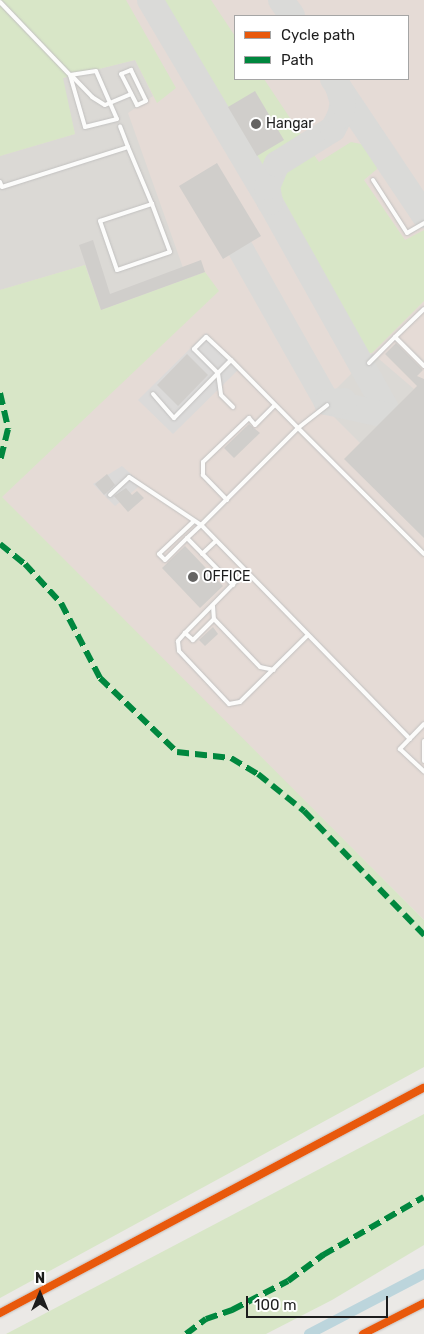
<!DOCTYPE html>
<html>
<head>
<meta charset="utf-8">
<style>
  body { margin:0 }
  #map { position:relative; width:424px; height:1334px; overflow:hidden; background:#ebe9e6; font-family:Rubik,sans-serif }
  div>[style] { position:absolute }
  [style*='--x'] { left:calc(var(--x)*1px); top:calc(var(--y)*1px); width:calc(var(--w)*1px); rotate:calc(var(--a)*1deg) }
  .military>* { inset:0; background:#e5dbd6 }
  .airport>* { inset:0; background:#dbd9d5 }
  .grass>* { inset:0; background:#d8e6c7 }
  .parking>* { inset:0; background:#dbdad9 }
  .canal>* { height:10px; margin:-5px; padding:0 5px; transform-origin:5px; border-radius:5px; background:#bcd5dc }
  .taxiway>* { height:26px; margin:-13px; padding:0 13px; transform-origin:13px; border-radius:13px; background:#dadad8 }
  .building>* { inset:0; background:#d0cecb }
  .roads { filter:drop-shadow(0 0 1px #c2c1c0) drop-shadow(0 0 1px #c2c1c0) }
  .lane>* { height:4px; margin:-2px; padding:0 2px; transform-origin:2px; border-radius:2px; background:#fcfcfb }
  .street>* { height:8px; margin:-4px; padding:0 4px; transform-origin:4px; border-radius:4px; background:#fcfcfb }
  .quiet>* { height:6px; margin-top:-3px; transform-origin:0; background:repeating-linear-gradient(90deg,#00873e 0 12px,transparent 0 18px) }
  .cycleway>* { height:8px; margin:-4px; padding:0 4px; transform-origin:4px; border-radius:4px; background:#e8590c }
  .dots>* { width:14px; height:14px; translate:-50% -50%; box-sizing:border-box; border:2px solid #fff; border-radius:50% }
  span { translate:-50% -50%; white-space:nowrap; text-align:center; line-height:1.15; -webkit-text-stroke:4px #fff; paint-order:stroke }
  .poi-label { font-size:14px; color:#1d1d1d }
  .left { translate:0 -50%; text-align:left }
  .legend { position:absolute; left:234px; top:15px; width:175px; height:65px; box-sizing:border-box; background:#fff; border:1px solid #a5a5a5; margin:0; padding:6px 9px; list-style:none; font-size:15px; color:#1d1d1d }
  .legend li { display:flex; align-items:center; gap:10px; height:25px }
  .legend b { width:25px; border:1px solid #a5a5a5 }
  .north { position:absolute; left:15px; top:1269px; width:50px; height:50px; -webkit-text-stroke:4px #fff; paint-order:stroke; rotate:0deg; font-size:14px; font-weight:700; line-height:20px; text-align:center; color:#1d1d1d }
  .north::after { content:''; display:block; margin:auto; width:18px; height:22px; background:#1d1d1d; clip-path:polygon(50% 0,100% 100%,50% 72%,0 100%) }
  .scale { position:absolute; left:246px; top:1296px; width:142px; height:22px; box-sizing:border-box; border:2px solid #1d1d1d; border-top:0; padding-left:6px; font-size:15px; line-height:18px; white-space:nowrap; color:#1d1d1d; -webkit-text-stroke:4px #fff; paint-order:stroke }
</style>
</head>
<body>
<div id="map">
  <div class="military">
    <i style="clip-path:polygon(evenodd,0 0,424px 0,424px 920px,239px 736px,0 866px,0 0,235px 16px,408px 16px,408px 79px,235px 79px,235px 16px)"></i>
  </div>
  <div class="airport">
    <i style="clip-path:polygon(135px 60px,153px 96px,128px 113px,187px 279px,101px 310px,85px 265px,0 290px,0 156px,75px 134px,62px 78px)"></i>
    <i style="clip-path:polygon(372px 353px,414px 389px,361px 444px,321px 404px)"></i>
  </div>
  <div class="grass">
    <i style="clip-path:polygon(0 0,126px 0,176px 88px,157px 103px,135px 60px,63px 78px,75px 134px,0 156px)"></i>
    <i style="clip-path:polygon(155px 0,211px 0,235px 36px,235px 79px,264px 79px,302px 136px,299px 143px,257px 170px)"></i>
    <i style="clip-path:polygon(351px 142px,371px 146px,380px 160px,377px 169px,364px 180px,405px 240px,424px 230px,424px 301px,372px 353px,361px 354px,277px 203px,279px 202px,276px 196px,279px 194px,275px 186px,278px 185px,275px 179px,286px 167px,306px 154px,309px 157px,314px 155px,319px 162px)"></i>
    <i style="clip-path:polygon(85px 265px,101px 310px,205px 272px,219px 291px,2px 497px,424px 920px,424px 1067px,0 1298px,0 290px)"></i>
    <i style="clip-path:polygon(424px 1114px,424px 1245px,332px 1300px,266px 1334px,6px 1334px)"></i>
  </div>
  <div class="parking">
    <i style="clip-path:polygon(206px 333px,240px 368px,173px 434px,138px 400px)"></i>
    <i style="clip-path:polygon(122px 466px,142px 484px,115px 506px,93px 484px)"></i>
  </div>
  <div class="canal">
    <i style="--x:309;--y:1334;--w:130;--a:-27.6"></i>
  </div>
  <div class="taxiway">
    <i style="--x:150;--y:0;--w:235;--a:59.3"></i>
    <i style="--x:270;--y:202;--w:245;--a:60.7"></i>
    <i style="--x:390;--y:416;--w:65;--a:-167.5"></i>
    <i style="--x:281;--y:0;--w:19;--a:55"></i>
    <i style="--x:333;--y:79;--w:164;--a:56.2"></i>
    <i style="--x:270;--y:202;--w:15;--a:-101"></i>
    <i style="--x:267;--y:187;--w:25;--a:-67"></i>
    <i style="--x:277;--y:164;--w:66;--a:-32"></i>
    <i style="--x:333;--y:129;--w:15;--a:-62"></i>
    <i style="--x:340;--y:116;--w:13;--a:-77"></i>
    <i style="--x:343;--y:103;--w:17;--a:-107"></i>
    <i style="--x:241;--y:250;--w:175;--a:60.5"></i>
    <i style="--x:327;--y:402;--w:17;--a:-3"></i>
  </div>
  <div class="building">
    <i style="clip-path:polygon(255px 91px,284px 140px,257px 156px,228px 107px)"></i>
    <i style="clip-path:polygon(217px 163px,261px 236px,223px 259px,179px 186px)"></i>
    <i style="clip-path:polygon(93px 240px,110px 294px,201px 260px,205px 272px,101px 310px,79px 245px)"></i>
    <i style="clip-path:polygon(396px 343px,423px 370px,417px 376px,424px 379px,424px 538px,344px 459px,417px 386px,385px 354px)"></i>
    <i style="clip-path:polygon(187px 354px,208px 375px,178px 406px,157px 385px)"></i>
    <i style="clip-path:polygon(249px 424px,260px 433px,234px 458px,224px 448px)"></i>
    <i style="clip-path:polygon(107px 474px,115px 485px,104px 495px,95px 484px)"></i>
    <i style="clip-path:polygon(126px 488px,132px 495px,137px 491px,144px 498px,128px 512px,114px 496px)"></i>
    <i style="clip-path:polygon(185px 546px,223px 586px,200px 608px,162px 568px)"></i>
    <i style="clip-path:polygon(213px 627px,218px 634px,205px 646px,199px 640px)"></i>
  </div>
  <div class="roads">
    <div class="lane">
      <i style="--x:0;--y:2;--w:101;--a:46.2"></i>
      <i style="--x:70;--y:75;--w:54;--a:73.9"></i>
      <i style="--x:85;--y:127;--w:33;--a:-14"></i>
      <i style="--x:117;--y:119;--w:52;--a:-113.6"></i>
      <i style="--x:96;--y:71;--w:26;--a:171"></i>
      <i style="--x:131;--y:70;--w:34;--a:64"></i>
      <i style="--x:146;--y:101;--w:10;--a:156"></i>
      <i style="--x:137;--y:105;--w:35;--a:-117"></i>
      <i style="--x:121;--y:74;--w:11;--a:-22"></i>
      <i style="--x:72;--y:76;--w:29;--a:46"></i>
      <i style="--x:92;--y:97;--w:15;--a:32"></i>
      <i style="--x:105;--y:105;--w:28;--a:-23"></i>
      <i style="--x:128;--y:147;--w:62;--a:67.2"></i>
      <i style="--x:373;--y:180;--w:63;--a:57.3"></i>
      <i style="--x:407;--y:233;--w:20;--a:-30"></i>
      <i style="--x:0;--y:182;--w:5;--a:68"></i>
      <i style="--x:2;--y:187;--w:132;--a:-17.6"></i>
      <i style="--x:128;--y:147;--w:22;--a:-111"></i>
      <i style="--x:152;--y:204;--w:51;--a:69.4"></i>
      <i style="--x:170;--y:252;--w:56;--a:161.2"></i>
      <i style="--x:117;--y:270;--w:52;--a:-109.1"></i>
      <i style="--x:100;--y:221;--w:55;--a:-18.1"></i>
      <i style="--x:424;--y:309;--w:40;--a:136"></i>
      <i style="--x:395;--y:337;--w:41;--a:45"></i>
      <i style="--x:231;--y:360;--w:95;--a:45.4"></i>
      <i style="--x:298;--y:428;--w:37;--a:-38"></i>
      <i style="--x:369;--y:363;--w:37;--a:-45"></i>
      <i style="--x:153;--y:394;--w:32;--a:49"></i>
      <i style="--x:174;--y:418;--w:63;--a:-45.6"></i>
      <i style="--x:218;--y:373;--w:18;--a:-45"></i>
      <i style="--x:231;--y:360;--w:34;--a:-137"></i>
      <i style="--x:206;--y:337;--w:17;--a:135"></i>
      <i style="--x:194;--y:349;--w:34;--a:45"></i>
      <i style="--x:218;--y:373;--w:22;--a:82"></i>
      <i style="--x:221;--y:395;--w:17;--a:45"></i>
      <i style="--x:110;--y:495;--w:26;--a:-43"></i>
      <i style="--x:129;--y:477;--w:87;--a:33.7"></i>
      <i style="--x:201;--y:525;--w:19;--a:137"></i>
      <i style="--x:227;--y:500;--w:35;--a:-134"></i>
      <i style="--x:203;--y:475;--w:13;--a:-90"></i>
      <i style="--x:203;--y:462;--w:64;--a:-43.7"></i>
      <i style="--x:249;--y:418;--w:9;--a:49"></i>
      <i style="--x:255;--y:425;--w:28;--a:-45"></i>
      <i style="--x:194;--y:521;--w:48;--a:136.7"></i>
      <i style="--x:159;--y:554;--w:8;--a:45"></i>
      <i style="--x:165;--y:560;--w:31;--a:-45"></i>
      <i style="--x:187;--y:538;--w:66;--a:45.6"></i>
      <i style="--x:202;--y:554;--w:19;--a:-43"></i>
      <i style="--x:213;--y:606;--w:13;--a:86"></i>
      <i style="--x:214;--y:619;--w:66;--a:46.2"></i>
      <i style="--x:260;--y:667;--w:14;--a:12"></i>
      <i style="--x:214;--y:619;--w:30;--a:135"></i>
      <i style="--x:193;--y:640;--w:11;--a:-139"></i>
      <i style="--x:185;--y:633;--w:87;--a:-45.5"></i>
      <i style="--x:185;--y:633;--w:11;--a:131"></i>
      <i style="--x:178;--y:641;--w:10;--a:84"></i>
      <i style="--x:179;--y:651;--w:73;--a:46.7"></i>
      <i style="--x:229;--y:704;--w:11;--a:-10"></i>
      <i style="--x:240;--y:702;--w:95;--a:-44.6"></i>
      <i style="--x:424;--y:724;--w:35;--a:134"></i>
      <i style="--x:400;--y:749;--w:33;--a:43"></i>
      <i style="--x:410;--y:739;--w:299;--a:-134.3"></i>
      <i style="--x:201;--y:525;--w:137;--a:-45"></i>
      <i style="--x:298;--y:428;--w:178;--a:45"></i>
      <i style="--x:424;--y:741;--w:20;--a:90"></i>
    </div>
    <div class="street">
      <i style="--x:0;--y:1313;--w:480;--a:-28"></i>
      <i style="--x:363;--y:1334;--w:68;--a:-26.9"></i>
    </div>
  </div>
  <div class="quiet">
    <i style="--x:0;--y:393;--w:37;--a:77"></i>
    <i style="--x:8;--y:429;--w:33;--a:104"></i>
    <i style="--x:0;--y:544;--w:32;--a:39"></i>
    <i style="--x:25;--y:564;--w:53;--a:47.3"></i>
    <i style="--x:61;--y:603;--w:85;--a:62.5"></i>
    <i style="--x:100;--y:678;--w:107;--a:43.9"></i>
    <i style="--x:177;--y:752;--w:54;--a:6.3"></i>
    <i style="--x:231;--y:758;--w:31;--a:31"></i>
    <i style="--x:258;--y:774;--w:59;--a:38.8"></i>
    <i style="--x:304;--y:811;--w:173;--a:45.9"></i>
    <i style="--x:186;--y:1334;--w:25;--a:-37"></i>
    <i style="--x:206;--y:1319;--w:28;--a:-19"></i>
    <i style="--x:232;--y:1310;--w:63;--a:-27.4"></i>
    <i style="--x:288;--y:1281;--w:44;--a:-36.6"></i>
    <i style="--x:323;--y:1255;--w:116;--a:-29.9"></i>
  </div>
  <div class="cycleway">
    <i style="--x:0;--y:1313;--w:480;--a:-28"></i>
    <i style="--x:363;--y:1334;--w:68;--a:-26.9"></i>
  </div>
  <div class="dots">
    <i style="left:256px;top:124px;background:#656463"></i>
    <i style="left:193px;top:577px;background:#656463"></i>
  </div>
  <div class="poi-label">
    <span class="left" style="left:266px;top:124px">Hangar</span>
    <span class="left" style="left:203px;top:577px">OFFICE</span>
  </div>
  <ul class="legend">
  <li><b style="height:6px;background:#e8590c"></b>Cycle path</li>
  <li><b style="height:6px;background:#00873e"></b>Path</li>
  </ul>
  <div class="north">N</div>
  <div class="scale">100 m</div>
</div>
</body>
</html>
